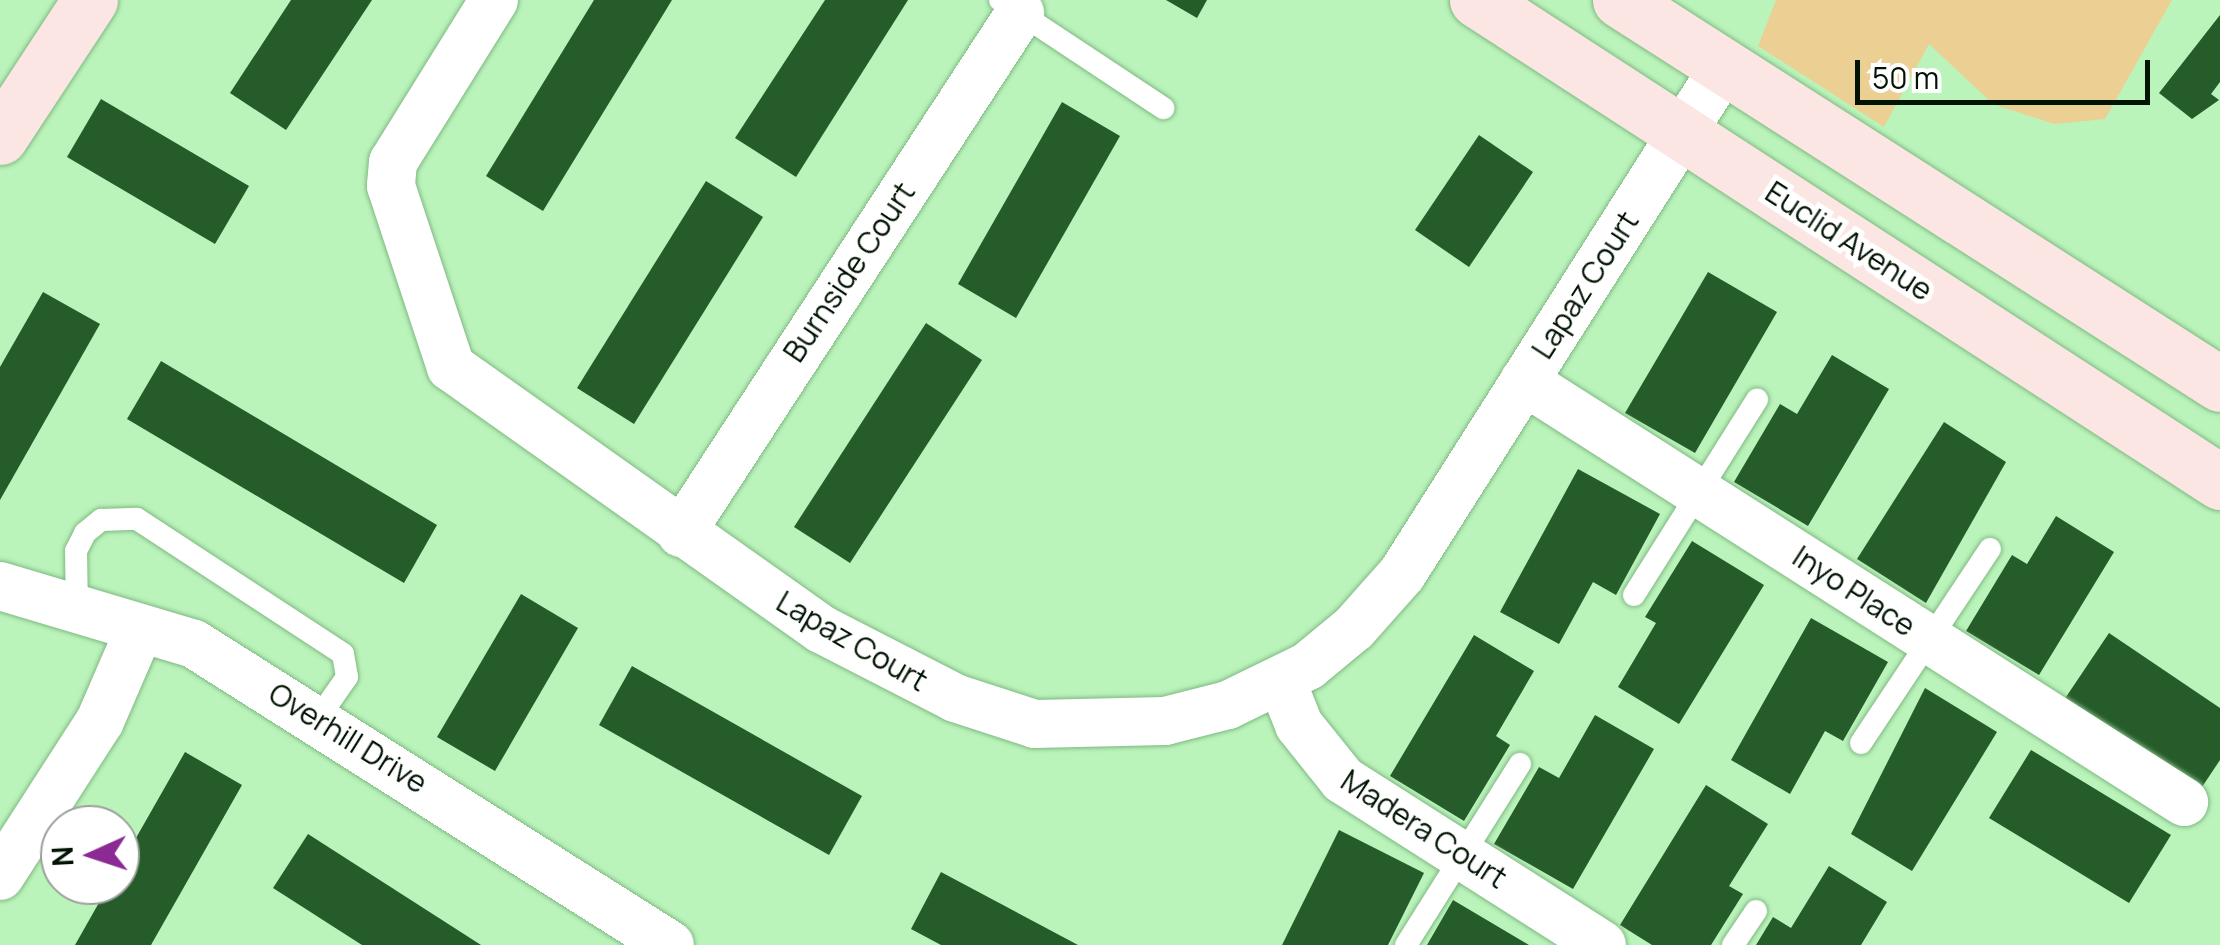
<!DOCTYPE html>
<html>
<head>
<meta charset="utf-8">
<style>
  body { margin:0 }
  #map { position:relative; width:2220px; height:945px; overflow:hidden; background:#baf4bb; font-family:Manrope,sans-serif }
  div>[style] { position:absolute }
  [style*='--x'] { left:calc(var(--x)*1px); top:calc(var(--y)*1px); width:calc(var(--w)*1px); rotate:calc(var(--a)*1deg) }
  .green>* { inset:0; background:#eccf92 }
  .building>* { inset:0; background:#265b2a }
  .roads { filter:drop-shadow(0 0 2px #80b882) drop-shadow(0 0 2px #80b882) }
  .service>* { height:22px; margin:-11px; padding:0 11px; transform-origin:11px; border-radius:11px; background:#fff }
  .minor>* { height:48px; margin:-24px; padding:0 24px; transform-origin:24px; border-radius:24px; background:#fff }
  .secondary>* { height:55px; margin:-27.5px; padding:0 27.5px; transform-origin:27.5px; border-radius:27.5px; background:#fbe6e4 }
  span { translate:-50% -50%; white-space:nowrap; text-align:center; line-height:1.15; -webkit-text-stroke:10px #fff; paint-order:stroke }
  .street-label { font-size:30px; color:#011302 }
  .north { position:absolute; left:40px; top:805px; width:100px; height:100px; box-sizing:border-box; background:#fff; border:2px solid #99a19a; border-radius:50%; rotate:267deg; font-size:28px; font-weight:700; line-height:40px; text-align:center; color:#011302 }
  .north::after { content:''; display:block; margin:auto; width:35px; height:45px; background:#8c2a93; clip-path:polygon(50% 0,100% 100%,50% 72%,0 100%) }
  .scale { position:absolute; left:1855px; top:60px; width:295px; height:45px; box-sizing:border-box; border:5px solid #011302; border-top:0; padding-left:12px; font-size:30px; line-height:35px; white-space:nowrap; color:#011302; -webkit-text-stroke:8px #fff; paint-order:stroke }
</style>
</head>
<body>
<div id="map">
  <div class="green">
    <i style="clip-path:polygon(1776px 0,2172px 0,2105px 119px,2054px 124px,1993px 104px,1929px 44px,1884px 127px,1758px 46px)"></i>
  </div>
  <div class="building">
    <i style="clip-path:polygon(291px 0,372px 0,286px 130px,230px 93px)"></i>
    <i style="clip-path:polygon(594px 0,672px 0,543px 211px,486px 176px)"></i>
    <i style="clip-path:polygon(825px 0,908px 0,796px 177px,735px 138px)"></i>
    <i style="clip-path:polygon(1166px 0,1207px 0,1197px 18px)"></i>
    <i style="clip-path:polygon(2220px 15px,2220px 82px,2211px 94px,2219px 100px,2192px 119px,2159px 93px)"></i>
    <i style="clip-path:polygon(101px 99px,249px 186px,215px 244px,67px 157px)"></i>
    <i style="clip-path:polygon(1062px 102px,1120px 136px,1016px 318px,958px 284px)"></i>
    <i style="clip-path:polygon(1479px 135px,1533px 172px,1469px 267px,1415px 230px)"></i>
    <i style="clip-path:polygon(706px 181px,763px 217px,634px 424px,577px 388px)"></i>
    <i style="clip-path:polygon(1708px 272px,1777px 312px,1695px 453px,1625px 413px)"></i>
    <i style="clip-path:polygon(43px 292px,100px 324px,0 500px,0 367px)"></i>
    <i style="clip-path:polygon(926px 323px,982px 360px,850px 563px,794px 527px)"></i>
    <i style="clip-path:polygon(1832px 355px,1889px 389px,1808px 526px,1734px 482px,1780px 404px,1797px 414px)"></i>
    <i style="clip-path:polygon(161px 361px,437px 525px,404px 583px,127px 419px)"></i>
    <i style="clip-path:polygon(1944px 422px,2006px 462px,1926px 603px,1857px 559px)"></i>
    <i style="clip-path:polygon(1578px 469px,1660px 514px,1616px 595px,1593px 582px,1559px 644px,1500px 612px)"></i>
    <i style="clip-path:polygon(2056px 516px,2114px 552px,2039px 675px,1966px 631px,2012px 555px,2027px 564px)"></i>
    <i style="clip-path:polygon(1692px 541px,1764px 585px,1679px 724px,1618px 687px,1656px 623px,1645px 617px)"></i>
    <i style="clip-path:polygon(521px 594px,578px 628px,495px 771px,437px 737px)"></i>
    <i style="clip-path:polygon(1811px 618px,1888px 662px,1843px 741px,1825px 731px,1790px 794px,1731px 760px)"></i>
    <i style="clip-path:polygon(2109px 633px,2220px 708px,2220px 760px,2202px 787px,2062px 703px)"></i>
    <i style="clip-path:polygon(1474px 635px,1534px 671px,1496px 736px,1510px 745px,1464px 821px,1390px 776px)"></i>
    <i style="clip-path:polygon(632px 666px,862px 796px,829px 855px,599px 725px)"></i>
    <i style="clip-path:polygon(1925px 688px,1997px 732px,1912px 871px,1851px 834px)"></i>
    <i style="clip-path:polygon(1595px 715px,1654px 749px,1573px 889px,1494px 844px,1539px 767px,1559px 778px)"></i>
    <i style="clip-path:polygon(2031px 750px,2171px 835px,2129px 903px,1989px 818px)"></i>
    <i style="clip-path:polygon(185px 752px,242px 785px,151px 945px,75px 945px,109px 885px,120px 885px,120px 866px)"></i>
    <i style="clip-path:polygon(1706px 785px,1768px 824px,1729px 886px,1743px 894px,1711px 945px,1652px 945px,1620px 925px)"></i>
    <i style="clip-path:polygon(1339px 830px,1424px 873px,1388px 945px,1282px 945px)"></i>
    <i style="clip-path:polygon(308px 834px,481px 945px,362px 945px,273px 888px)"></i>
    <i style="clip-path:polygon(1829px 866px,1887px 902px,1861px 945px,1756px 945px,1773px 917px,1791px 928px)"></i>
    <i style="clip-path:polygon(941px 872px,1078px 945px,941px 945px,911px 929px)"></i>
    <i style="clip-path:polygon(1453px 900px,1529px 945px,1427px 945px)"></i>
  </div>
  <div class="roads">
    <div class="service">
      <i style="--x:1000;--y:0;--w:196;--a:33.5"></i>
      <i style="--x:1634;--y:595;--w:231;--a:-57.8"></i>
      <i style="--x:77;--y:613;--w:62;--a:-90.9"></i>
      <i style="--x:76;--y:551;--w:20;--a:-63"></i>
      <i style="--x:85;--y:533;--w:21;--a:-39"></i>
      <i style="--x:101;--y:520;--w:36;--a:-2"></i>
      <i style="--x:137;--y:519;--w:246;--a:33.2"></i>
      <i style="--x:343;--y:654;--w:23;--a:80"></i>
      <i style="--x:347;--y:677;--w:49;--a:125"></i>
      <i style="--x:1861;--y:743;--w:233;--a:-56.4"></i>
      <i style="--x:1406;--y:945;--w:214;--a:-57.8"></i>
      <i style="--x:1733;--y:945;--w:41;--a:-55.9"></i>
    </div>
    <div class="minor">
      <i style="--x:494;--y:0;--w:191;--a:121.9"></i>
      <i style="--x:393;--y:162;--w:24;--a:95"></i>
      <i style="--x:391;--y:186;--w:191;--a:71.7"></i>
      <i style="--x:451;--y:367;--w:453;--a:35.3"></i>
      <i style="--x:821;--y:629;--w:151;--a:27.2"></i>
      <i style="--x:955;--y:698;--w:84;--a:18"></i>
      <i style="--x:1035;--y:724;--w:130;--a:-1.3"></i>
      <i style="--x:1165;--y:721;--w:65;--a:-14.3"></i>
      <i style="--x:1228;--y:705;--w:89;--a:-26"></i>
      <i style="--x:1308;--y:666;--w:60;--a:-39.6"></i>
      <i style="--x:1354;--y:628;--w:72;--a:-48.4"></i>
      <i style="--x:1402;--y:574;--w:601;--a:-57.58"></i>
      <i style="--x:1524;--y:381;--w:783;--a:32.53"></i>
      <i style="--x:681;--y:533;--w:621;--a:-56.9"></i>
      <i style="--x:0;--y:586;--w:202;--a:16.6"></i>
      <i style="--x:194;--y:644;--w:563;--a:32.31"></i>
      <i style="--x:1282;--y:682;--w:46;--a:68.4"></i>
      <i style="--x:1299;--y:725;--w:70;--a:51.3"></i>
      <i style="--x:1343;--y:780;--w:307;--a:32.5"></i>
      <i style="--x:0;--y:876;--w:184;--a:-57.2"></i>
      <i style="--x:100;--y:721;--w:98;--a:-66.6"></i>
    </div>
    <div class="secondary">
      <i style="--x:1477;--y:0;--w:886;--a:32.97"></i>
      <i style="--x:1620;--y:0;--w:712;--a:32.62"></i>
      <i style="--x:0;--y:137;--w:164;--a:-56.7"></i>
    </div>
  </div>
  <div class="street-label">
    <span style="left:1849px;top:241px;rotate:33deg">Euclid Avenue</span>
    <span style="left:849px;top:272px;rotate:-56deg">Burnside Court</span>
    <span style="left:1585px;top:285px;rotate:-57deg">Lapaz Court</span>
    <span style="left:1854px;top:591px;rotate:33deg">Inyo Place</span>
    <span style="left:852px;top:641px;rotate:30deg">Lapaz Court</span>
    <span style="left:348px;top:738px;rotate:32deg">Overhill Drive</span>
    <span style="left:1424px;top:829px;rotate:33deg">Madera Court</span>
  </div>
  <div class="north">N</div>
  <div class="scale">50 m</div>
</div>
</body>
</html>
